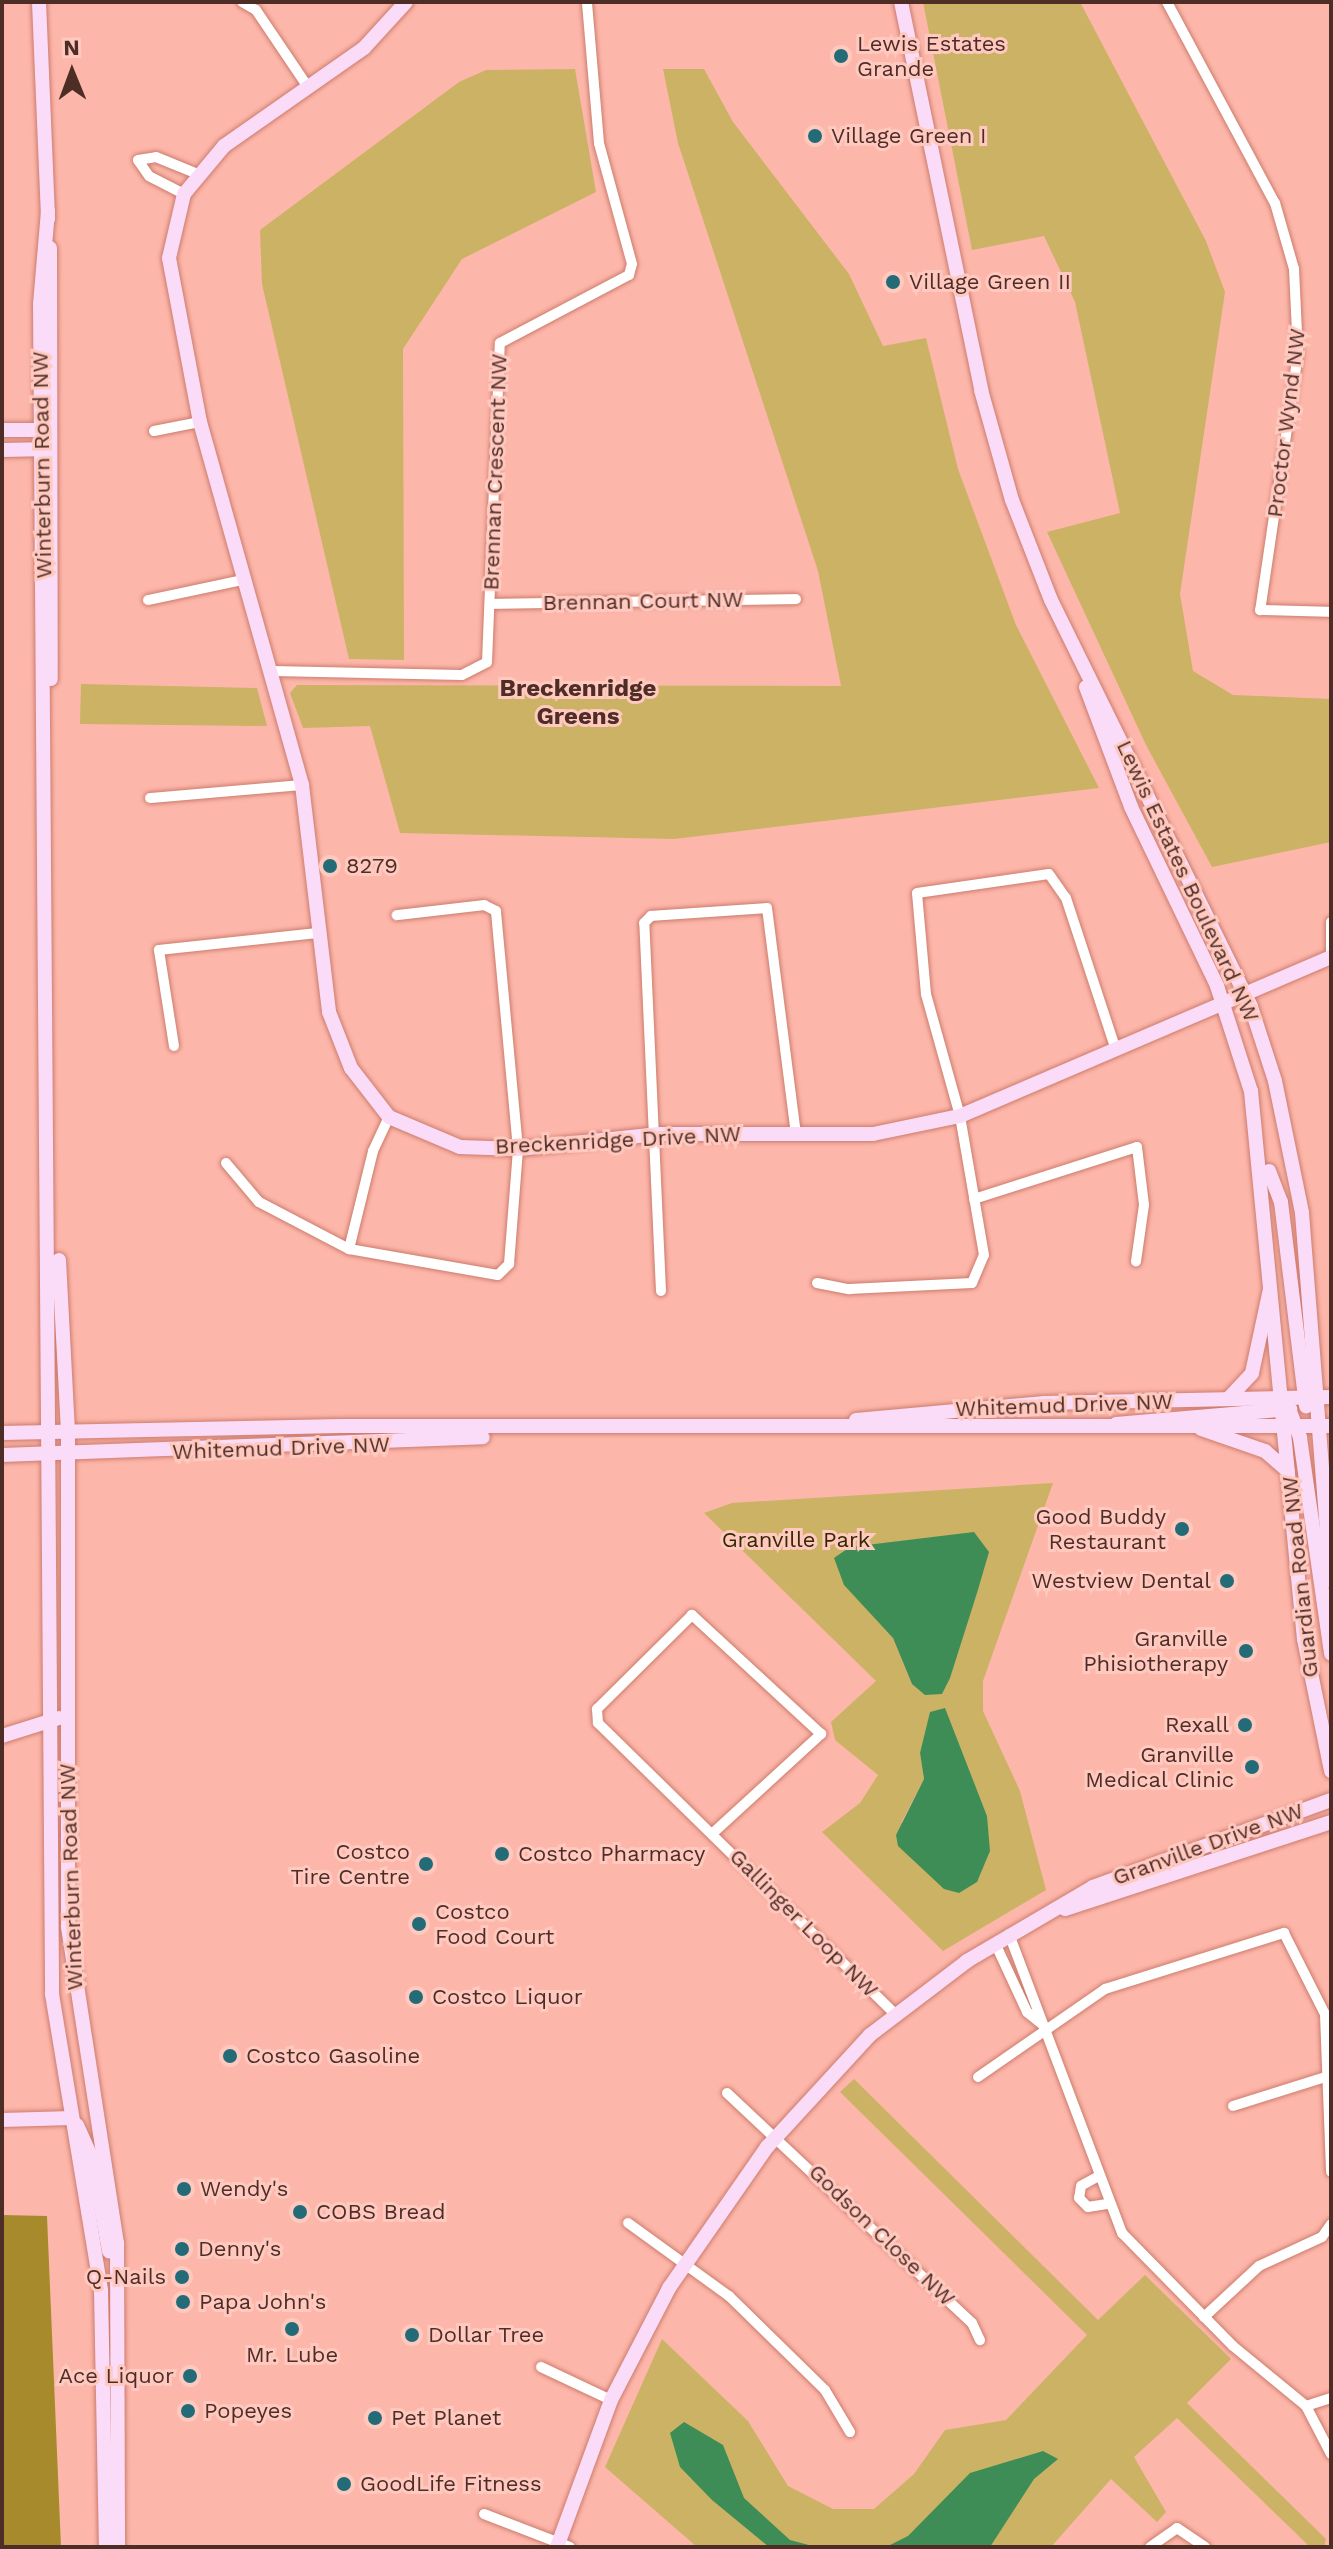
<!DOCTYPE html>
<html>
<head>
<meta charset="utf-8">
<style>
  body { margin:0 }
  #map { position:relative; width:1333px; height:2549px; overflow:hidden; background:#fdb7aa; font-family:"Work Sans",sans-serif }
  div>[style] { position:absolute }
  [style*='--x'] { left:calc(var(--x)*1px); top:calc(var(--y)*1px); width:calc(var(--w)*1px); rotate:calc(var(--a)*1deg) }
  .green>* { inset:0; background:#ccb265 }
  .forest>* { inset:0; background:#a78a2c }
  .water>* { inset:0; background:#3e8d56 }
  .roads { filter:drop-shadow(0 0 2px #cd7c6d) drop-shadow(0 0 2px #cd7c6d) }
  .street>* { height:10px; margin:-5px; padding:0 5px; transform-origin:5px; border-radius:5px; background:#fff }
  .secondary>* { height:14px; margin:-7px; padding:0 7px; transform-origin:7px; border-radius:7px; background:#fbdcf8 }
  .dots>* { width:22px; height:22px; translate:-50% -50%; box-sizing:border-box; border:4px solid #ffc9bf; border-radius:50% }
  span { translate:-50% -50%; white-space:nowrap; text-align:center; line-height:1.15; -webkit-text-stroke:6px #ffc9bf; paint-order:stroke }
  .poi-label { font-size:22px; color:#4f2d27 }
  .left { translate:0 -50%; text-align:left }
  .right { translate:-100% -50%; text-align:right }
  .street-label { font-size:22px; color:#4f2d27 }
  .park-label { font-size:22px; color:#342800 }
  .neighbourhood-label { font-size:24px; color:#4f2d27; font-weight:700 }
  .frame { position:absolute; inset:0; border:4px solid #4f2d27; pointer-events:none }
  .north { position:absolute; left:32px; top:32px; width:80px; height:80px; -webkit-text-stroke:6px #ffc9bf; paint-order:stroke; rotate:359deg; font-size:22px; font-weight:700; line-height:32px; text-align:center; color:#4f2d27 }
  .north::after { content:''; display:block; margin:auto; width:28px; height:36px; background:#4f2d27; clip-path:polygon(50% 0,100% 100%,50% 72%,0 100%) }
</style>
</head>
<body>
<div id="map">
  <div class="green">
    <i style="clip-path:polygon(923px 2px,1080px 2px,1206px 241px,1225px 292px,1180px 594px,1193px 671px,1233px 695px,1331px 699px,1331px 842px,1212px 867px,1146px 745px,1047px 532px,1120px 513px,1075px 302px,1044px 236px,972px 250px)"></i>
    <i style="clip-path:polygon(575px 69px,596px 192px,462px 259px,403px 349px,404px 660px,349px 659px,262px 284px,260px 230px,459px 82px,486px 70px)"></i>
    <i style="clip-path:polygon(663px 69px,704px 69px,733px 122px,849px 274px,883px 346px,926px 338px,958px 469px,1016px 625px,1099px 788px,674px 839px,400px 833px,370px 726px,303px 728px,290px 693px,297px 685px,841px 686px,818px 571px,678px 143px)"></i>
    <i style="clip-path:polygon(81px 684px,257px 688px,267px 726px,80px 724px)"></i>
    <i style="clip-path:polygon(evenodd,1053px 1483px,983px 1681px,983px 1711px,1020px 1791px,1046px 1890px,943px 1951px,822px 1832px,860px 1803px,878px 1775px,835px 1740px,831px 1722px,876px 1681px,704px 1513px,732px 1503px,1053px 1483px,977px 1593px,942px 1694px,912px 1684px,893px 1638px,977px 1593px,1053px 1483px,944px 1708px,987px 1816px,901px 1823px,924px 1779px,920px 1753px,944px 1708px)"></i>
    <i style="clip-path:polygon(854px 2079px,1098px 2320px,1145px 2275px,1231px 2359px,1187px 2403px,1326px 2539px,1324px 2547px,1310px 2547px,1177px 2418px,1134px 2457px,1166px 2512px,1157px 2522px,1111px 2479px,1051px 2547px,697px 2547px,605px 2467px,662px 2339px,748px 2421px,788px 2486px,833px 2509px,874px 2509px,914px 2474px,945px 2430px,1006px 2420px,1087px 2335px,840px 2092px)"></i>
  </div>
  <div class="forest">
    <i style="clip-path:polygon(2px 2215px,47px 2216px,61px 2547px,2px 2547px)"></i>
  </div>
  <div class="water">
    <i style="clip-path:polygon(974px 1532px,989px 1552px,977px 1593px,950px 1678px,942px 1694px,925px 1695px,912px 1684px,893px 1638px,844px 1585px,834px 1558px,850px 1547px)"></i>
    <i style="clip-path:polygon(945px 1708px,987px 1816px,990px 1851px,977px 1882px,959px 1893px,944px 1889px,898px 1846px,896px 1835px,924px 1779px,920px 1753px,930px 1712px)"></i>
    <i style="clip-path:polygon(684px 2422px,723px 2445px,744px 2498px,790px 2540px,816px 2547px,769px 2547px,712px 2500px,680px 2467px,670px 2433px)"></i>
    <i style="clip-path:polygon(1043px 2451px,1058px 2459px,1034px 2479px,990px 2547px,886px 2547px,908px 2536px,970px 2473px)"></i>
  </div>
  <div class="roads">
    <div class="street">
      <i style="--x:242;--y:2;--w:16;--a:30"></i>
      <i style="--x:256;--y:10;--w:93;--a:56"></i>
      <i style="--x:1167;--y:2;--w:228;--a:61.8"></i>
      <i style="--x:1275;--y:203;--w:69;--a:73.9"></i>
      <i style="--x:1294;--y:269;--w:85;--a:87.3"></i>
      <i style="--x:1298;--y:354;--w:259;--a:98.4"></i>
      <i style="--x:1260;--y:610;--w:71;--a:1.6"></i>
      <i style="--x:184;--y:194;--w:39;--a:-153"></i>
      <i style="--x:149;--y:176;--w:19;--a:-125"></i>
      <i style="--x:138;--y:160;--w:18;--a:-9"></i>
      <i style="--x:156;--y:157;--w:48;--a:22.2"></i>
      <i style="--x:154;--y:431;--w:47;--a:-11.1"></i>
      <i style="--x:148;--y:600;--w:97;--a:-11.9"></i>
      <i style="--x:490;--y:604;--w:306;--a:-0.9"></i>
      <i style="--x:272;--y:671;--w:190;--a:1.2"></i>
      <i style="--x:462;--y:675;--w:28;--a:-27"></i>
      <i style="--x:487;--y:662;--w:319;--a:-87.7"></i>
      <i style="--x:500;--y:343;--w:146;--a:-27.8"></i>
      <i style="--x:629;--y:275;--w:11;--a:-75"></i>
      <i style="--x:632;--y:264;--w:125;--a:-105.3"></i>
      <i style="--x:599;--y:143;--w:142;--a:-94.9"></i>
      <i style="--x:150;--y:798;--w:153;--a:-4.9"></i>
      <i style="--x:1331;--y:957;--w:35;--a:-90"></i>
      <i style="--x:174;--y:1046;--w:97;--a:-98.9"></i>
      <i style="--x:159;--y:950;--w:159;--a:-6.1"></i>
      <i style="--x:226;--y:1163;--w:51;--a:49.8"></i>
      <i style="--x:259;--y:1202;--w:102;--a:27.6"></i>
      <i style="--x:349;--y:1249;--w:151;--a:9.9"></i>
      <i style="--x:498;--y:1275;--w:16;--a:-45"></i>
      <i style="--x:509;--y:1264;--w:115;--a:-85.5"></i>
      <i style="--x:518;--y:1149;--w:239;--a:-95.3"></i>
      <i style="--x:496;--y:911;--w:13;--a:-153"></i>
      <i style="--x:484;--y:905;--w:88;--a:173.4"></i>
      <i style="--x:974;--y:1199;--w:171;--a:-17.7"></i>
      <i style="--x:1137;--y:1147;--w:58;--a:83.1"></i>
      <i style="--x:1144;--y:1205;--w:57;--a:98.1"></i>
      <i style="--x:349;--y:1249;--w:101;--a:-76.2"></i>
      <i style="--x:373;--y:1151;--w:38;--a:-65"></i>
      <i style="--x:817;--y:1283;--w:33;--a:11"></i>
      <i style="--x:849;--y:1289;--w:123;--a:-2.8"></i>
      <i style="--x:972;--y:1283;--w:30;--a:-67"></i>
      <i style="--x:984;--y:1255;--w:141;--a:-99.8"></i>
      <i style="--x:960;--y:1116;--w:127;--a:-105.6"></i>
      <i style="--x:926;--y:994;--w:101;--a:-95.1"></i>
      <i style="--x:917;--y:893;--w:133;--a:-8.2"></i>
      <i style="--x:1049;--y:874;--w:29;--a:55"></i>
      <i style="--x:1066;--y:898;--w:160;--a:71.8"></i>
      <i style="--x:661;--y:1291;--w:368;--a:-92.6"></i>
      <i style="--x:644;--y:923;--w:10;--a:-45"></i>
      <i style="--x:651;--y:916;--w:116;--a:-3.9"></i>
      <i style="--x:767;--y:908;--w:227;--a:82.7"></i>
      <i style="--x:713;--y:1833;--w:147;--a:-42.5"></i>
      <i style="--x:821;--y:1734;--w:176;--a:-137.3"></i>
      <i style="--x:692;--y:1615;--w:134;--a:135.3"></i>
      <i style="--x:597;--y:1709;--w:14;--a:86"></i>
      <i style="--x:598;--y:1723;--w:416;--a:44.4"></i>
      <i style="--x:1009;--y:1934;--w:320;--a:69.3"></i>
      <i style="--x:1122;--y:2233;--w:158;--a:45.5"></i>
      <i style="--x:1233;--y:2346;--w:94;--a:39.4"></i>
      <i style="--x:1306;--y:2406;--w:54;--a:62.5"></i>
      <i style="--x:995;--y:1943;--w:76;--a:65.1"></i>
      <i style="--x:1027;--y:2012;--w:22;--a:39"></i>
      <i style="--x:978;--y:2077;--w:155;--a:-34.7"></i>
      <i style="--x:1105;--y:1989;--w:188;--a:-17.4"></i>
      <i style="--x:1284;--y:1933;--w:91;--a:63.2"></i>
      <i style="--x:1325;--y:2014;--w:158;--a:87.8"></i>
      <i style="--x:727;--y:2093;--w:336;--a:43.2"></i>
      <i style="--x:972;--y:2323;--w:19;--a:65"></i>
      <i style="--x:1233;--y:2106;--w:101;--a:-17.4"></i>
      <i style="--x:1097;--y:2177;--w:18;--a:151"></i>
      <i style="--x:1081;--y:2186;--w:12;--a:99"></i>
      <i style="--x:1079;--y:2198;--w:13;--a:45"></i>
      <i style="--x:1088;--y:2207;--w:19;--a:-9"></i>
      <i style="--x:628;--y:2223;--w:125;--a:35.9"></i>
      <i style="--x:729;--y:2296;--w:134;--a:44.4"></i>
      <i style="--x:825;--y:2390;--w:49;--a:59.2"></i>
      <i style="--x:1204;--y:2317;--w:75;--a:-42.8"></i>
      <i style="--x:1259;--y:2266;--w:69;--a:-24.7"></i>
      <i style="--x:1322;--y:2237;--w:16;--a:-55"></i>
      <i style="--x:541;--y:2367;--w:77;--a:25.2"></i>
      <i style="--x:1306;--y:2406;--w:26;--a:-18"></i>
      <i style="--x:484;--y:2514;--w:92;--a:21"></i>
      <i style="--x:1150;--y:2547;--w:33;--a:-35"></i>
      <i style="--x:1177;--y:2528;--w:34;--a:34"></i>
    </div>
    <div class="secondary">
      <i style="--x:39;--y:2;--w:217;--a:87.6"></i>
      <i style="--x:406;--y:2;--w:62;--a:132.4"></i>
      <i style="--x:364;--y:48;--w:171;--a:145"></i>
      <i style="--x:224;--y:146;--w:62;--a:129.8"></i>
      <i style="--x:184;--y:194;--w:66;--a:103.2"></i>
      <i style="--x:169;--y:258;--w:167;--a:79.3"></i>
      <i style="--x:200;--y:422;--w:377;--a:74.3"></i>
      <i style="--x:302;--y:785;--w:229;--a:83.2"></i>
      <i style="--x:329;--y:1012;--w:60;--a:68.6"></i>
      <i style="--x:351;--y:1068;--w:62;--a:52.2"></i>
      <i style="--x:389;--y:1117;--w:77;--a:22.9"></i>
      <i style="--x:460;--y:1147;--w:58;--a:2"></i>
      <i style="--x:518;--y:1149;--w:142;--a:-6.1"></i>
      <i style="--x:659;--y:1134;--w:214;--a:0"></i>
      <i style="--x:873;--y:1134;--w:89;--a:-11.7"></i>
      <i style="--x:960;--y:1116;--w:404;--a:-23.2"></i>
      <i style="--x:901;--y:2;--w:396;--a:78.3"></i>
      <i style="--x:981;--y:390;--w:114;--a:74.3"></i>
      <i style="--x:1012;--y:500;--w:107;--a:68.7"></i>
      <i style="--x:1051;--y:600;--w:453;--a:63.8"></i>
      <i style="--x:1251;--y:1007;--w:78;--a:72"></i>
      <i style="--x:1275;--y:1081;--w:135;--a:78.4"></i>
      <i style="--x:1302;--y:1213;--w:369;--a:85.5"></i>
      <i style="--x:48;--y:211;--w:93;--a:94.9"></i>
      <i style="--x:40;--y:304;--w:1690;--a:89.59"></i>
      <i style="--x:52;--y:1994;--w:300;--a:80.6"></i>
      <i style="--x:101;--y:2290;--w:257;--a:88.9"></i>
      <i style="--x:50;--y:248;--w:431;--a:89.9"></i>
      <i style="--x:2;--y:430;--w:47;--a:0"></i>
      <i style="--x:2;--y:450;--w:48;--a:-1.2"></i>
      <i style="--x:1086;--y:687;--w:128;--a:69.4"></i>
      <i style="--x:1131;--y:807;--w:199;--a:64.3"></i>
      <i style="--x:1217;--y:986;--w:110;--a:72.1"></i>
      <i style="--x:1251;--y:1091;--w:551;--a:84.48"></i>
      <i style="--x:1304;--y:1639;--w:135;--a:78.4"></i>
      <i style="--x:1269;--y:1171;--w:33;--a:69"></i>
      <i style="--x:1281;--y:1202;--w:206;--a:83"></i>
      <i style="--x:59;--y:1260;--w:173;--a:87"></i>
      <i style="--x:68;--y:1433;--w:494;--a:90"></i>
      <i style="--x:68;--y:1927;--w:320;--a:81.2"></i>
      <i style="--x:117;--y:2243;--w:304;--a:89.8"></i>
      <i style="--x:1228;--y:1399;--w:35;--a:-47"></i>
      <i style="--x:1252;--y:1373;--w:86;--a:-77.9"></i>
      <i style="--x:1286;--y:1401;--w:40;--a:69"></i>
      <i style="--x:1300;--y:1438;--w:218;--a:81.8"></i>
      <i style="--x:856;--y:1420;--w:189;--a:-5.2"></i>
      <i style="--x:1044;--y:1403;--w:287;--a:-1.2"></i>
      <i style="--x:1116;--y:1424;--w:175;--a:-4.9"></i>
      <i style="--x:1201;--y:1429;--w:68;--a:19"></i>
      <i style="--x:1265;--y:1451;--w:30;--a:41"></i>
      <i style="--x:2;--y:1433;--w:338;--a:-1.2"></i>
      <i style="--x:340;--y:1426;--w:991;--a:0"></i>
      <i style="--x:2;--y:1455;--w:481;--a:-2.1"></i>
      <i style="--x:2;--y:1736;--w:60;--a:-17.5"></i>
      <i style="--x:1065;--y:1909;--w:280;--a:-18.1"></i>
      <i style="--x:2;--y:2120;--w:70;--a:-1.6"></i>
      <i style="--x:77;--y:2125;--w:36;--a:66"></i>
      <i style="--x:92;--y:2158;--w:95;--a:79.6"></i>
      <i style="--x:557;--y:2547;--w:157;--a:-69.8"></i>
      <i style="--x:611;--y:2400;--w:126;--a:-62.6"></i>
      <i style="--x:669;--y:2288;--w:172;--a:-55.2"></i>
      <i style="--x:767;--y:2147;--w:152;--a:-47.4"></i>
      <i style="--x:870;--y:2035;--w:122;--a:-37.3"></i>
      <i style="--x:967;--y:1961;--w:146;--a:-30.4"></i>
      <i style="--x:1093;--y:1887;--w:253;--a:-20.1"></i>
    </div>
  </div>
  <div class="dots">
    <i style="left:841px;top:56px;background:#236b77"></i>
    <i style="left:815px;top:136px;background:#236b77"></i>
    <i style="left:893px;top:282px;background:#236b77"></i>
    <i style="left:330px;top:866px;background:#236b77"></i>
    <i style="left:1182px;top:1529px;background:#236b77"></i>
    <i style="left:1227px;top:1581px;background:#236b77"></i>
    <i style="left:1246px;top:1651px;background:#236b77"></i>
    <i style="left:1245px;top:1725px;background:#236b77"></i>
    <i style="left:1252px;top:1767px;background:#236b77"></i>
    <i style="left:502px;top:1854px;background:#236b77"></i>
    <i style="left:426px;top:1864px;background:#236b77"></i>
    <i style="left:419px;top:1924px;background:#236b77"></i>
    <i style="left:416px;top:1997px;background:#236b77"></i>
    <i style="left:230px;top:2056px;background:#236b77"></i>
    <i style="left:184px;top:2189px;background:#236b77"></i>
    <i style="left:300px;top:2212px;background:#236b77"></i>
    <i style="left:182px;top:2249px;background:#236b77"></i>
    <i style="left:182px;top:2277px;background:#236b77"></i>
    <i style="left:183px;top:2302px;background:#236b77"></i>
    <i style="left:292px;top:2329px;background:#236b77"></i>
    <i style="left:412px;top:2335px;background:#236b77"></i>
    <i style="left:190px;top:2376px;background:#236b77"></i>
    <i style="left:188px;top:2411px;background:#236b77"></i>
    <i style="left:375px;top:2418px;background:#236b77"></i>
    <i style="left:344px;top:2484px;background:#236b77"></i>
  </div>
  <div class="poi-label">
    <span class="left" style="left:857px;top:56px">Lewis Estates<br>Grande</span>
    <span class="left" style="left:831px;top:136px">Village Green I</span>
    <span class="left" style="left:909px;top:282px">Village Green II</span>
    <span class="left" style="left:346px;top:866px">8279</span>
    <span class="right" style="left:1166px;top:1529px">Good Buddy<br>Restaurant</span>
    <span class="right" style="left:1211px;top:1581px">Westview Dental</span>
    <span class="right" style="left:1228px;top:1651px">Granville<br>Phisiotherapy</span>
    <span class="right" style="left:1229px;top:1725px">Rexall</span>
    <span class="right" style="left:1234px;top:1767px">Granville<br>Medical Clinic</span>
    <span class="right" style="left:410px;top:1864px">Costco<br>Tire Centre</span>
    <span class="left" style="left:518px;top:1854px">Costco Pharmacy</span>
    <span class="left" style="left:435px;top:1924px">Costco<br>Food Court</span>
    <span class="left" style="left:432px;top:1997px">Costco Liquor</span>
    <span class="left" style="left:246px;top:2056px">Costco Gasoline</span>
    <span class="left" style="left:200px;top:2189px">Wendy's</span>
    <span class="left" style="left:316px;top:2212px">COBS Bread</span>
    <span class="left" style="left:198px;top:2249px">Denny's</span>
    <span class="right" style="left:166px;top:2277px">Q-Nails</span>
    <span class="left" style="left:199px;top:2302px">Papa John's</span>
    <span class="left" style="left:428px;top:2335px">Dollar Tree</span>
    <span style="left:292px;top:2355px">Mr. Lube</span>
    <span class="right" style="left:174px;top:2376px">Ace Liquor</span>
    <span class="left" style="left:204px;top:2411px">Popeyes</span>
    <span class="left" style="left:391px;top:2418px">Pet Planet</span>
    <span class="left" style="left:360px;top:2484px">GoodLife Fitness</span>
  </div>
  <div class="street-label">
    <span style="left:1286px;top:423px;rotate:-83deg">Proctor Wynd NW</span>
    <span style="left:42px;top:465px;rotate:-91deg">Winterburn Road NW</span>
    <span style="left:495px;top:472px;rotate:-88deg">Brennan Crescent NW</span>
    <span style="left:643px;top:601px;rotate:-1deg">Brennan Court NW</span>
    <span style="left:1188px;top:881px;rotate:65deg">Lewis Estates Boulevard NW</span>
    <span style="left:618px;top:1140px;rotate:-3deg">Breckenridge Drive NW</span>
    <span style="left:1064px;top:1405px;rotate:-2deg">Whitemud Drive NW</span>
    <span style="left:281px;top:1448px;rotate:-2deg">Whitemud Drive NW</span>
    <span style="left:1300px;top:1577px;rotate:-96deg">Guardian Road NW</span>
    <span style="left:1208px;top:1844px;rotate:-20deg">Granville Drive NW</span>
    <span style="left:71px;top:1877px;rotate:-92deg">Winterburn Road NW</span>
    <span style="left:804px;top:1923px;rotate:45deg">Gallinger Loop NW</span>
    <span style="left:882px;top:2235px;rotate:44deg">Godson Close NW</span>
  </div>
  <div class="park-label">
    <span style="left:796px;top:1540px">Granville Park</span>
  </div>
  <div class="neighbourhood-label">
    <span style="left:578px;top:703px">Breckenridge<br>Greens</span>
  </div>
  <div class="frame"></div>
  <div class="north">N</div>
</div>
</body>
</html>
